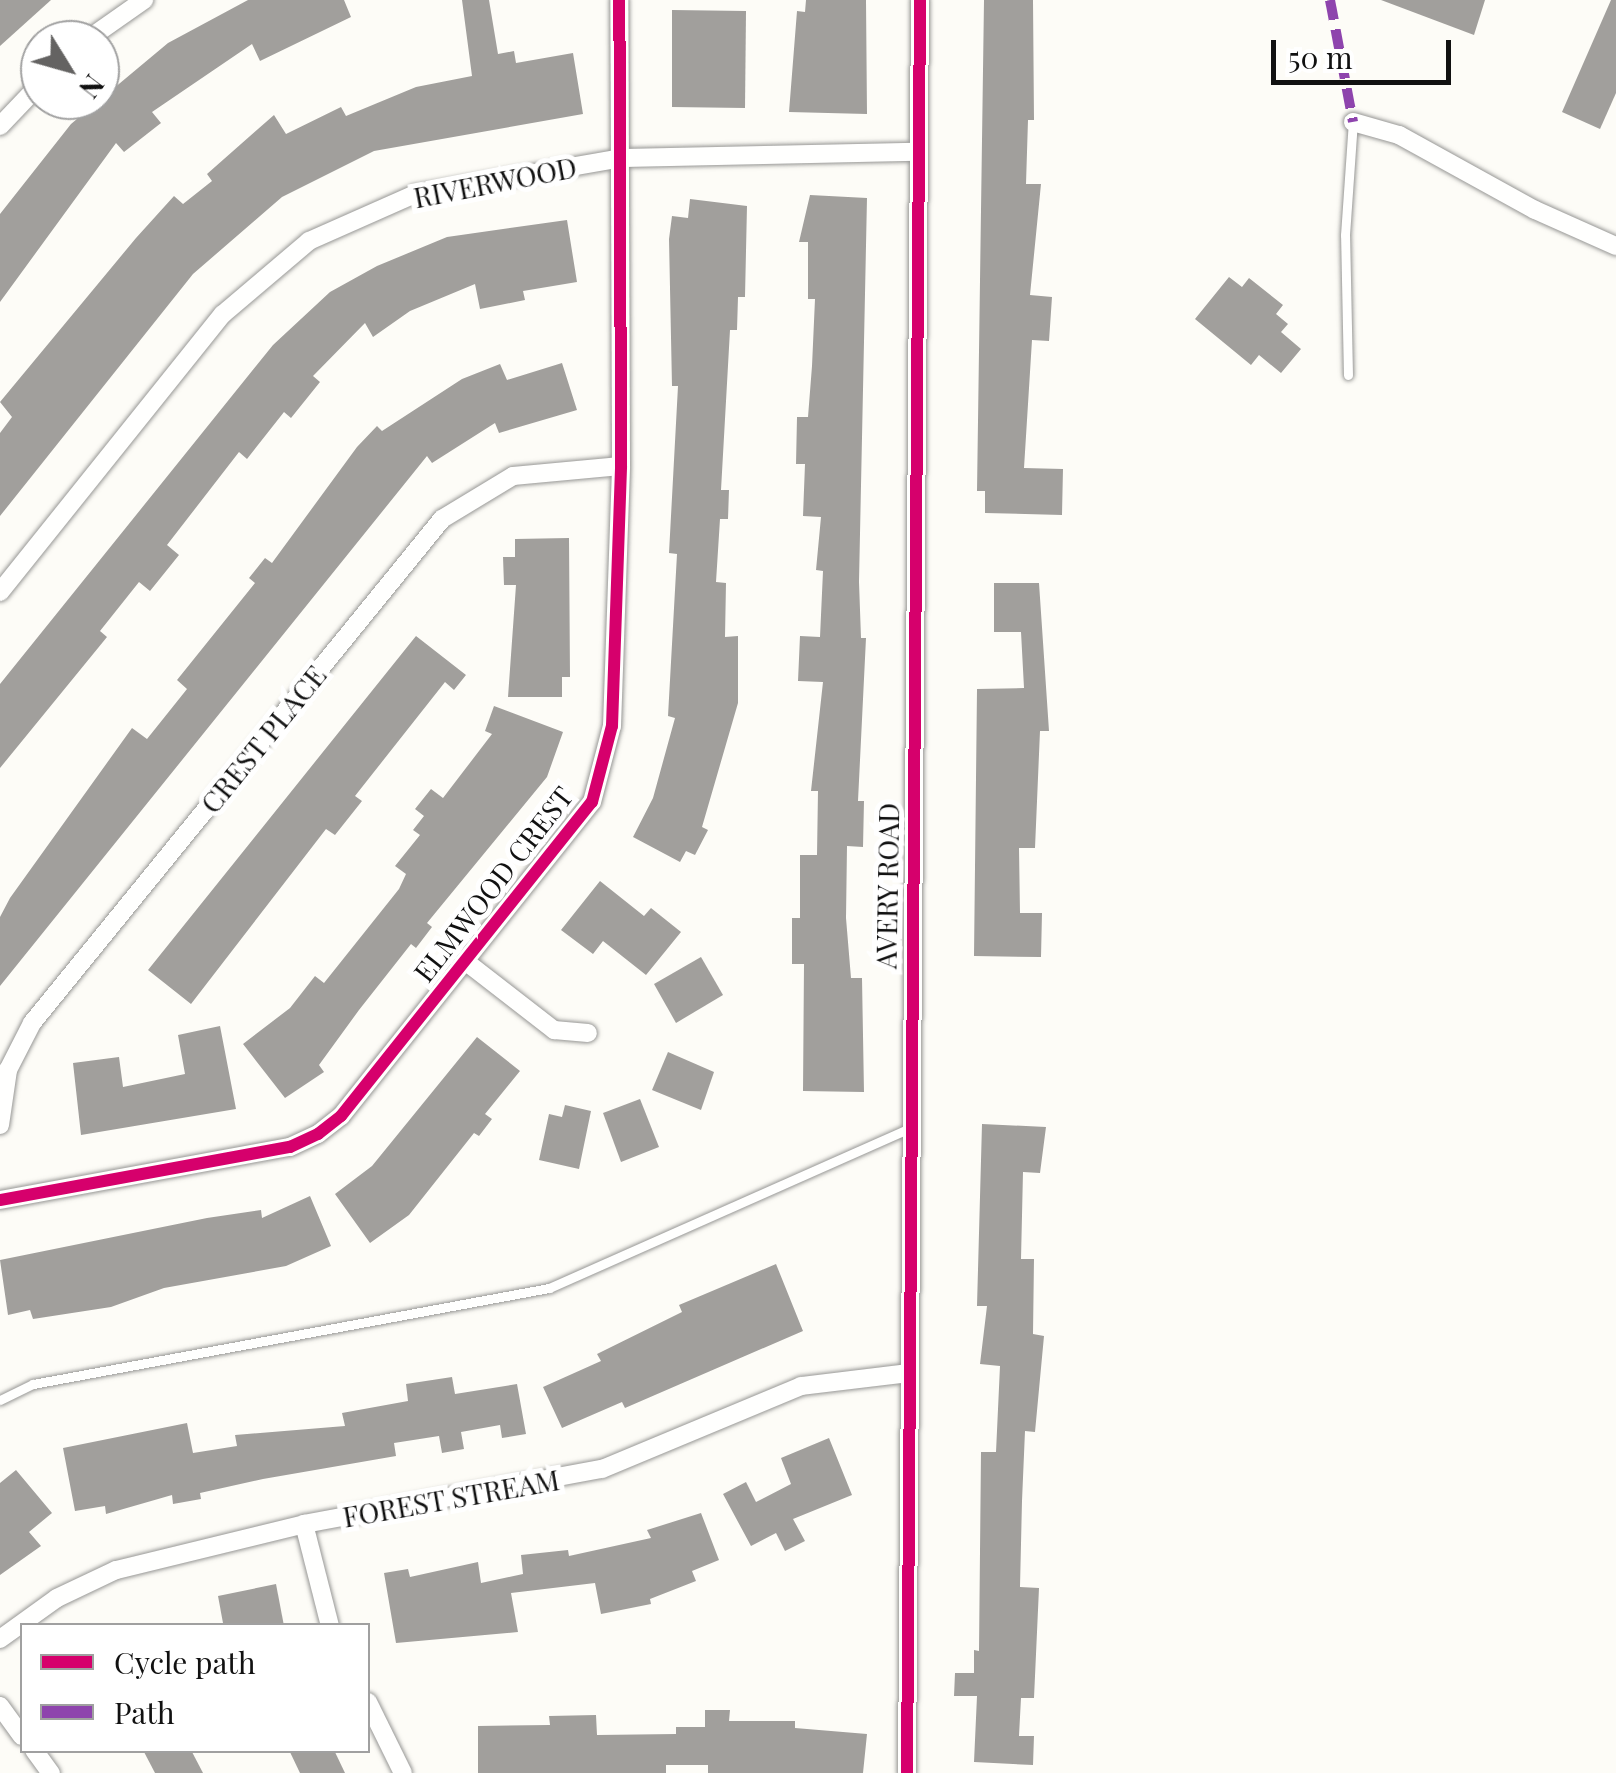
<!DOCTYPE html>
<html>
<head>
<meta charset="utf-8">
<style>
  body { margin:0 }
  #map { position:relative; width:1616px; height:1773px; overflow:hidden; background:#fdfcf7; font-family:"Playfair Display",serif }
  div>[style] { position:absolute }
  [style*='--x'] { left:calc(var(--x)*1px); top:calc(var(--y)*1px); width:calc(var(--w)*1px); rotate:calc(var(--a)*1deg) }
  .building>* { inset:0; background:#a19f9c }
  .roads { filter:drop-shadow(0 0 2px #979795) drop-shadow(0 0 2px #979795) }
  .lane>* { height:9px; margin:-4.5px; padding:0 4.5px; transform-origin:4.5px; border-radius:4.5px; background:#fffffe }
  .street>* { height:18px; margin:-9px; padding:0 9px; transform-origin:9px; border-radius:9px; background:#fffffe }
  .quiet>* { height:10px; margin-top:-5px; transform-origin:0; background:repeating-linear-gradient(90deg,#8e44ad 0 20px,transparent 0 30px) }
  .cycleway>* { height:12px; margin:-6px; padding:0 6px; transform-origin:6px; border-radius:6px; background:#d6006c }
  span { translate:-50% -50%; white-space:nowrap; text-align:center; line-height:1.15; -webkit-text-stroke:10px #fff; paint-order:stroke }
  .street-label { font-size:28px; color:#111 }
  .legend { position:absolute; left:20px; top:1623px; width:350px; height:130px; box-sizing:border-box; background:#fff; border:2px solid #a0a0a0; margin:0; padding:12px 18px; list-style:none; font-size:30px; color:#111 }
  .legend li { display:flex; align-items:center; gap:20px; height:50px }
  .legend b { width:50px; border:2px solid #a0a0a0 }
  .north { position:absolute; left:20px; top:20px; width:100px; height:100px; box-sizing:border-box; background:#fff; border:2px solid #a0a0a0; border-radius:50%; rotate:127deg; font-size:28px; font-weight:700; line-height:40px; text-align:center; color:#111 }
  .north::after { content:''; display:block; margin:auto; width:35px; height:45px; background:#646362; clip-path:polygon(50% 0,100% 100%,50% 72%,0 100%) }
  .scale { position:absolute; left:1271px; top:40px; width:180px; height:45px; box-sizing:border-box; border:5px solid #111; border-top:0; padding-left:12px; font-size:30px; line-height:35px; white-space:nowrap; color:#111; -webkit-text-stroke:8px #fff; paint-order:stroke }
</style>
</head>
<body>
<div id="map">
  <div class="building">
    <i style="clip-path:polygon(0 0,51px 0,0 46px)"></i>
    <i style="clip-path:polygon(248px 0,344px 0,351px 17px,260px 61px,252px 44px,152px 112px,161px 123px,124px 152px,116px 143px,0 302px,0 214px,71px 124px,168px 43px)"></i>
    <i style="clip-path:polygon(462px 0,489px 0,498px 54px,514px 51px,516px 63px,573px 53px,583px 114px,374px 151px,282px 197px,193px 274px,0 516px,0 433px,12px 417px,0 402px,136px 238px,174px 196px,183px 204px,212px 181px,207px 174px,274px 115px,286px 134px,341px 107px,346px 116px,416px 87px,472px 76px)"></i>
    <i style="clip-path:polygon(806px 0,866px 0,867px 114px,789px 112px,797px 11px,805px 12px)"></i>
    <i style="clip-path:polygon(984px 0,1033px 0,1034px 120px,1028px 120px,1026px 184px,1041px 184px,1030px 295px,1052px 297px,1049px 341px,1032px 340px,1024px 468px,1063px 469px,1062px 515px,985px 513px,985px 491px,977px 491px)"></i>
    <i style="clip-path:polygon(1381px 0,1485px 0,1474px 35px)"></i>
    <i style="clip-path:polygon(1611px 0,1616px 0,1616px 93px,1600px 129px,1562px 112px)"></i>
    <i style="clip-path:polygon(672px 10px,746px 11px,745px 108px,672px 107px)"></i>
    <i style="clip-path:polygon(810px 195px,867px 198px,859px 582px,861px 638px,866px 638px,858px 801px,864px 801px,863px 847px,847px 846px,846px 918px,851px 978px,862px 978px,864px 1092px,803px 1091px,804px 964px,792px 964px,792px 918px,800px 918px,800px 855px,817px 855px,818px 791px,811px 791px,823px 682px,798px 681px,800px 636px,820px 637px,823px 571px,816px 570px,821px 517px,803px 516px,805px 464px,796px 464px,797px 417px,808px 417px,812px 366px,815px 299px,808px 299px,808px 242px,799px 242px)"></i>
    <i style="clip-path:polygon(690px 199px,747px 206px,745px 297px,738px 297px,737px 330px,730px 330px,721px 490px,729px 490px,728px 519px,720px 519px,716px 582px,726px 583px,725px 637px,738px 636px,738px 703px,702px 827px,708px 830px,695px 855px,686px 851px,680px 862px,633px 837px,653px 798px,675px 718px,668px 716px,677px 554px,669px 553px,678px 386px,672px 386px,669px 239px,672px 216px,688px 218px)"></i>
    <i style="clip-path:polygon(567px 220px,577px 282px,523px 291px,525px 300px,480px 309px,475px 284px,410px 311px,373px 337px,365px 323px,313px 376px,320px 382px,291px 418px,284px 412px,247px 459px,239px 452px,167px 545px,179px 555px,150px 591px,139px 582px,100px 631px,107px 637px,0 768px,0 684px,273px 345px,330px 292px,377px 266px,447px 237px)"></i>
    <i style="clip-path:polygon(1229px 277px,1242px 287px,1249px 278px,1283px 305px,1276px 314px,1288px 324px,1281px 332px,1301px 349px,1281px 373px,1259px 355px,1251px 365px,1195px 319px)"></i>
    <i style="clip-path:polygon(562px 363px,577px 410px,499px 433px,495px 423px,432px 463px,427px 456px,0 986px,0 917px,10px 898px,132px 728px,147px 739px,187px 689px,177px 680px,255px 583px,249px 578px,265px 558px,272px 563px,357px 447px,377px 426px,382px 431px,462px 379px,500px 364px,507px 380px)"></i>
    <i style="clip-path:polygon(569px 538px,570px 677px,562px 677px,562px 697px,508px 697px,516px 585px,504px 585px,503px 557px,515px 557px,515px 539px)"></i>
    <i style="clip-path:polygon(994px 583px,1039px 583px,1049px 731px,1040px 731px,1035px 848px,1019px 848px,1020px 913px,1042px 913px,1041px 957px,974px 956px,977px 689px,1024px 688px,1021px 632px,994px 632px)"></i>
    <i style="clip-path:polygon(416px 636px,466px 675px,454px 690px,445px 682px,355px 796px,362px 801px,335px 835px,326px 829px,191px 1004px,148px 970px)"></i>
    <i style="clip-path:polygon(494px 706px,563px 732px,547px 777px,427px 923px,432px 927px,416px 948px,411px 944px,359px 1010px,319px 1065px,324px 1072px,285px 1098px,243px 1044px,290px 1008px,315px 976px,324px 983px,399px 889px,406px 874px,395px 866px,420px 835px,413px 830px,424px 816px,415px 809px,431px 789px,443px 798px,492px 734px,485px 731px)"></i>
    <i style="clip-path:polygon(600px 881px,644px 916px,651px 908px,681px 932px,646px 975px,603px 941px,593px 954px,561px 930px)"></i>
    <i style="clip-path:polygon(701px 957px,723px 995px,676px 1023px,654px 984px)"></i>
    <i style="clip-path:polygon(220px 1026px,236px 1109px,81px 1135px,73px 1063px,119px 1057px,123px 1087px,185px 1074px,178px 1035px)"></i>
    <i style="clip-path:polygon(477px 1037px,520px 1071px,485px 1114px,492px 1119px,479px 1136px,474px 1133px,409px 1215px,370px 1243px,335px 1194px,372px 1166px)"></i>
    <i style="clip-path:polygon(668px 1052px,714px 1072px,701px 1110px,652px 1090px)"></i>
    <i style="clip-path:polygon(640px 1099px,659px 1147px,621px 1162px,603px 1113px)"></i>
    <i style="clip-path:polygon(565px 1105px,591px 1111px,579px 1169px,539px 1160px,549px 1114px,562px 1117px)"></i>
    <i style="clip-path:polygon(982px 1124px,1046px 1127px,1040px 1173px,1023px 1172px,1021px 1259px,1034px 1259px,1033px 1334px,1044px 1336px,1035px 1432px,1025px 1431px,1022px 1501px,1020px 1587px,1039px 1588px,1034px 1698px,1021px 1698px,1019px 1736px,1034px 1736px,1033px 1765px,974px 1762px,977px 1696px,954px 1696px,955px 1673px,974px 1673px,974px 1650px,979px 1651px,981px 1452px,996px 1452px,1000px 1366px,980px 1364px,987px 1306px,977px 1306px)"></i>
    <i style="clip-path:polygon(310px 1196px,331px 1246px,286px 1266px,164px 1288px,111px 1307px,33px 1319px,30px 1310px,8px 1315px,0 1260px,207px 1218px,261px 1210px,262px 1218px)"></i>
    <i style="clip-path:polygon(776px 1264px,803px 1331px,625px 1408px,622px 1402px,562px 1428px,543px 1387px,601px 1361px,597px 1354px,682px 1312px,679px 1305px)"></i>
    <i style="clip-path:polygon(452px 1377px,455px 1394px,517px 1384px,526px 1434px,502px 1438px,500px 1425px,461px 1432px,464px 1449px,442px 1453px,439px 1436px,394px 1443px,396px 1456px,263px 1479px,200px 1493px,201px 1499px,173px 1504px,172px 1495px,106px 1514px,105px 1506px,75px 1511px,63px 1448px,187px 1423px,193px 1453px,237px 1446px,235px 1435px,345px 1426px,342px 1413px,408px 1401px,406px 1384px)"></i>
    <i style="clip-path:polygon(829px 1438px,852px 1495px,793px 1519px,805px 1541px,785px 1551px,776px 1533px,751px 1546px,723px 1494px,746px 1482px,756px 1502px,791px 1484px,781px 1458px)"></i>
    <i style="clip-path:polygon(16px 1470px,52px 1513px,29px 1532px,41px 1546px,0 1575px,0 1483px)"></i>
    <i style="clip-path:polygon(701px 1513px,719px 1560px,692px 1571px,696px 1581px,650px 1599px,651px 1604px,601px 1614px,595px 1583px,511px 1593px,518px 1632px,396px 1643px,384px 1573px,408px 1569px,410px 1577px,478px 1562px,481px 1583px,523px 1574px,521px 1555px,568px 1550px,569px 1556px,651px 1538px,647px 1530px)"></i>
    <i style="clip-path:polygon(276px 1584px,284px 1626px,223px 1623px,218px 1596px)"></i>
    <i style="clip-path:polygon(705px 1710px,730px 1710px,729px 1721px,795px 1721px,795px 1728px,867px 1734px,863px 1773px,708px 1773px,708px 1765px,666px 1765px,666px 1773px,478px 1773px,478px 1726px,550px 1725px,549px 1716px,596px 1715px,597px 1735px,676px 1734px,676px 1727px,705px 1727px)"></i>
    <i style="clip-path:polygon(143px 1750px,191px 1750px,203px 1773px,155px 1773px)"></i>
    <i style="clip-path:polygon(289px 1750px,334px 1750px,345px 1773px,300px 1773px)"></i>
  </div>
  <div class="roads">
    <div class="lane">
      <i style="--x:1348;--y:375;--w:140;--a:-91.2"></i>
      <i style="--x:1345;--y:235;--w:113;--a:-86"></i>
      <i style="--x:0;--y:1400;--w:37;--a:-26"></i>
      <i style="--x:33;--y:1384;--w:525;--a:-10.54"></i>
      <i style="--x:549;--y:1288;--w:395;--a:-23.9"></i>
    </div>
    <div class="street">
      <i style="--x:87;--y:40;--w:70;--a:-35.1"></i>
      <i style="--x:1353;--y:122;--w:48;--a:15.8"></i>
      <i style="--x:1399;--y:135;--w:155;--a:28.9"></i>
      <i style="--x:1535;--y:210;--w:89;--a:24"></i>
      <i style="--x:0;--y:126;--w:58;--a:-46.4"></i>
      <i style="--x:0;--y:592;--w:356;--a:-51.3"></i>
      <i style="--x:223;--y:314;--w:113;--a:-40.3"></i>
      <i style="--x:309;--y:241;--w:116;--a:-23.9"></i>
      <i style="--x:415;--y:194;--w:209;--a:-9.9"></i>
      <i style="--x:621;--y:158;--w:298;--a:-1.2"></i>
      <i style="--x:465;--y:961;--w:113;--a:37.8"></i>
      <i style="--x:554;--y:1030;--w:34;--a:5"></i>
      <i style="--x:0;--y:1125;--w:56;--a:-81.7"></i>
      <i style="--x:8;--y:1070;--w:53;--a:-62.9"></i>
      <i style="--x:32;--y:1023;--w:650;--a:-50.87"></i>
      <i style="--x:442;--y:519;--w:83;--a:-31.2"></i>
      <i style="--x:513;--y:476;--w:108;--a:-5.3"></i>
      <i style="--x:0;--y:1200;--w:295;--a:-10.4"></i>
      <i style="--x:290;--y:1147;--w:31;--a:-25"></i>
      <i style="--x:318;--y:1134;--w:29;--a:-38"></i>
      <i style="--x:341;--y:1116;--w:402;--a:-51.4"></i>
      <i style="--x:592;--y:802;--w:79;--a:-75.3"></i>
      <i style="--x:612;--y:726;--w:260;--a:-88"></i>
      <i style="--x:621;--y:466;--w:466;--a:-90.2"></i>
      <i style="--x:304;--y:1524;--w:105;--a:75.7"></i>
      <i style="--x:0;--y:1639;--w:70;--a:-35.7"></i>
      <i style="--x:57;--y:1598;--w:65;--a:-25.4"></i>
      <i style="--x:116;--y:1570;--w:194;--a:-13.7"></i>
      <i style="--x:304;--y:1524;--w:303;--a:-10.5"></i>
      <i style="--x:602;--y:1469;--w:216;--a:-22.6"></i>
      <i style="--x:801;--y:1386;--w:108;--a:-6.9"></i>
      <i style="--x:368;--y:1702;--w:79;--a:63.8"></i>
      <i style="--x:0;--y:1706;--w:37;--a:54"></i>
      <i style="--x:34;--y:1750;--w:29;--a:54"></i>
      <i style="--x:907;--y:1773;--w:1773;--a:-89.58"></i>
    </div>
  </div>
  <div class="quiet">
    <i style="--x:1330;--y:0;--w:124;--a:79.3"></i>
  </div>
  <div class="cycleway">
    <i style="--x:0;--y:1200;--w:295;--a:-10.4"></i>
    <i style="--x:290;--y:1147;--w:31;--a:-25"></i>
    <i style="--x:318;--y:1134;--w:29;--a:-38"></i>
    <i style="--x:341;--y:1116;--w:402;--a:-51.4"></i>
    <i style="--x:592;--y:802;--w:79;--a:-75.3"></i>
    <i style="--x:612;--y:726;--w:260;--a:-88"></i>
    <i style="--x:621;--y:466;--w:466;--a:-90.2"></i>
    <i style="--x:907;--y:1773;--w:1773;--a:-89.58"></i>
  </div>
  <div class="street-label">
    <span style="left:495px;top:182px;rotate:-11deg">RIVERWOOD</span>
    <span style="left:263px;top:739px;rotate:-51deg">CREST PLACE</span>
    <span style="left:493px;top:884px;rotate:-52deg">ELMWOOD CREST</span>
    <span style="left:887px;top:886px;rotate:-89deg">AVERY ROAD</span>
    <span style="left:451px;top:1498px;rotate:-10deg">FOREST STREAM</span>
  </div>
  <ul class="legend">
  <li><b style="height:12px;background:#d6006c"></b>Cycle path</li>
  <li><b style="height:12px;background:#8e44ad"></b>Path</li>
  </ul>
  <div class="north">N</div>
  <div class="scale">50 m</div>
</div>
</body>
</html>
